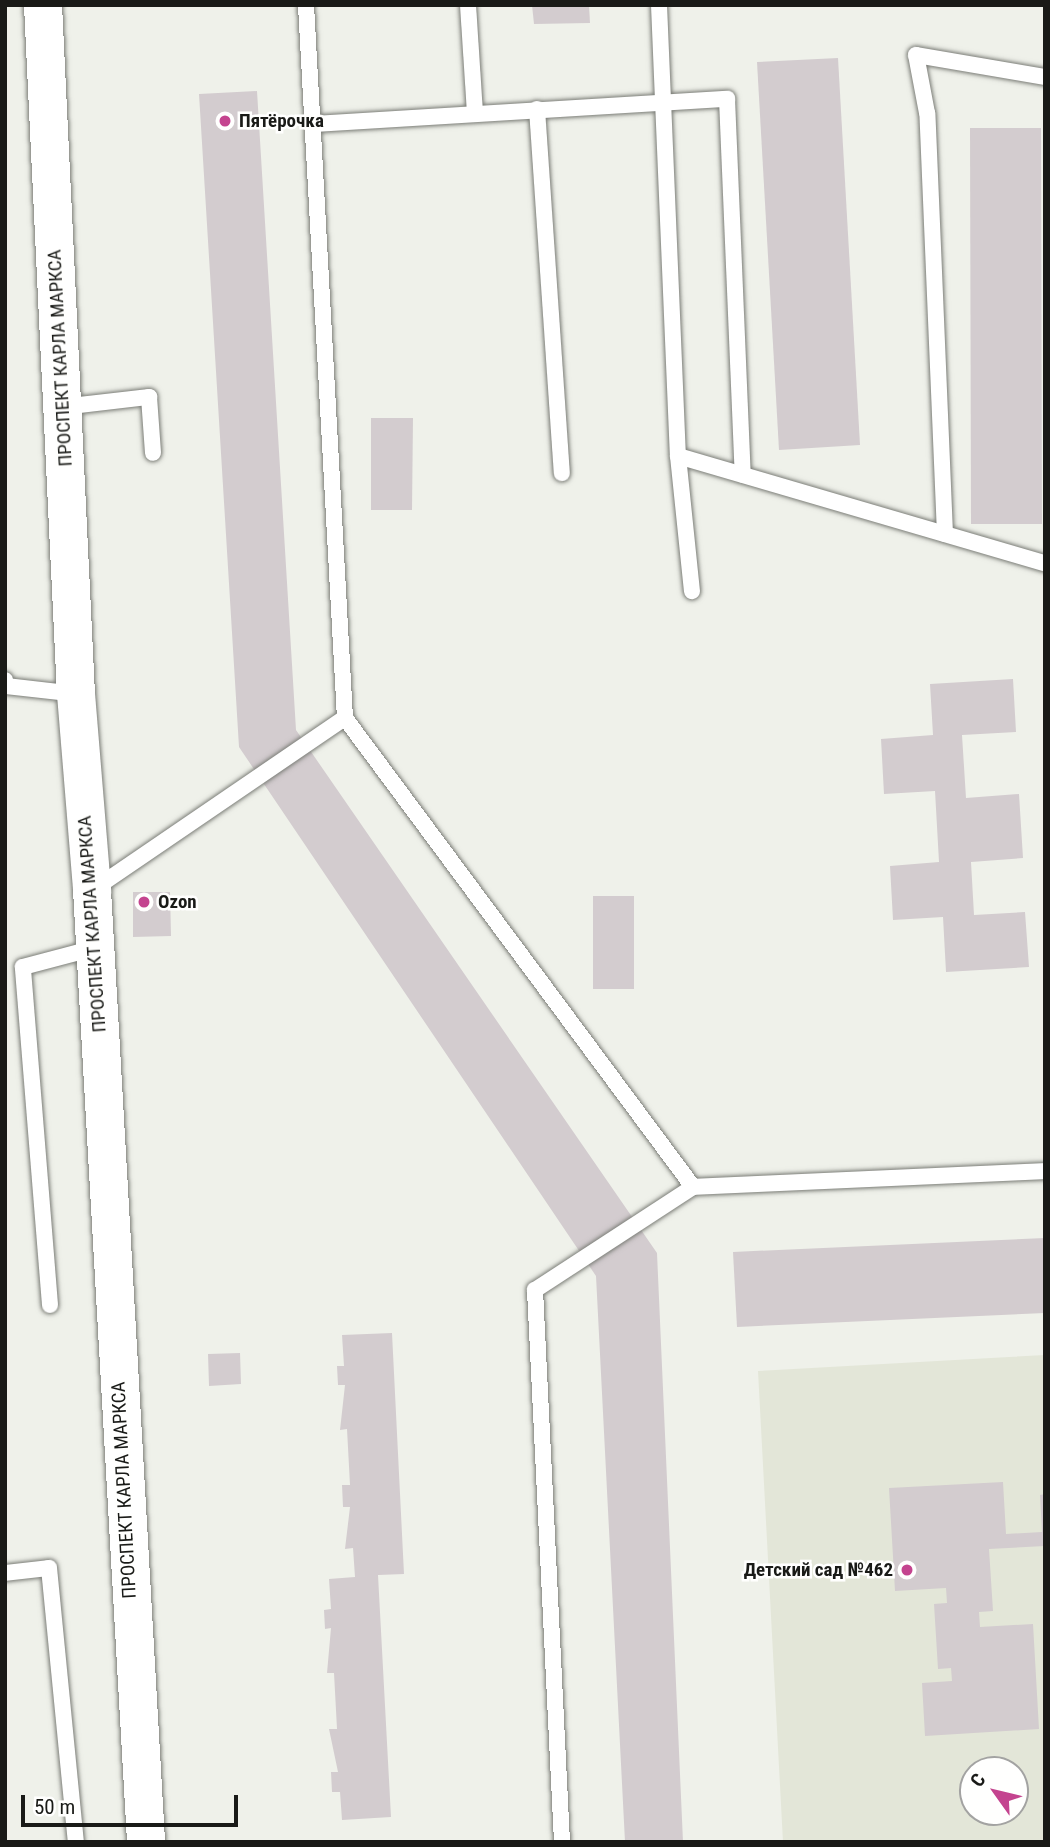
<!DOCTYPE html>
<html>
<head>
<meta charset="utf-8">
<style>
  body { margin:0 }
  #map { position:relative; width:1050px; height:1847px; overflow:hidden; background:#eff1ea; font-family:"Roboto Condensed",sans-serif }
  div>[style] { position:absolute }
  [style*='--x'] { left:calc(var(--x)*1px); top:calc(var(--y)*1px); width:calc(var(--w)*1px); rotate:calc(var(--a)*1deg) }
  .built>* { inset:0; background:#e3e6d8 }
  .building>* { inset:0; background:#d3cccf }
  .roads { filter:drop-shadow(0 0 2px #7b7d77) drop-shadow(0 0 2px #7b7d77) }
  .lane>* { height:16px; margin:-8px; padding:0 8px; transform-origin:8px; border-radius:8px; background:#fff }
  .secondary>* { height:38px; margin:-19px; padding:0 19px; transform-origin:19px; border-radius:19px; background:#fff }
  .dots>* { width:19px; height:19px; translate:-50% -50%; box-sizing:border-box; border:4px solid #fffffe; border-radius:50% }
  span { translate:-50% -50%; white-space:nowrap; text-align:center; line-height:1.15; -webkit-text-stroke:5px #fffffe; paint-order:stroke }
  .poi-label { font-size:19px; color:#191a17; font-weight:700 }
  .left { translate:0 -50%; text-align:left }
  .right { translate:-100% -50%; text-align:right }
  .street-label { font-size:19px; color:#191a17 }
  .frame { position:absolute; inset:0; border:7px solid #191a17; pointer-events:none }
  .north { position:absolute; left:959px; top:1756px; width:70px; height:70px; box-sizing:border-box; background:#fffffe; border:2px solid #a3a3a2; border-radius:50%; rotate:304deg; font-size:19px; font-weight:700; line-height:28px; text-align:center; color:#191a17 }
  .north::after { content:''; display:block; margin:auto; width:24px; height:32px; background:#c4448f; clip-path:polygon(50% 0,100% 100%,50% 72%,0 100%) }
  .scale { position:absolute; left:21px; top:1795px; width:217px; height:32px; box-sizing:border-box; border:4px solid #191a17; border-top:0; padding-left:9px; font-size:21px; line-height:24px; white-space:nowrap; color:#191a17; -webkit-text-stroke:5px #fffffe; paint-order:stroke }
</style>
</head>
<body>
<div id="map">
  <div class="built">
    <i style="clip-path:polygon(evenodd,1045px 1355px,1045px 1842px,783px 1842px,758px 1371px,1045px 1355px,973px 1770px,1015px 1770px,1015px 1812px,973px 1812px,973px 1770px)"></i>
  </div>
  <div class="building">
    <i style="clip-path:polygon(532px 5px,589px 5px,590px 23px,534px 24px)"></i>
    <i style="clip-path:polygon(838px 58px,860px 445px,779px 450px,757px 62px)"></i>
    <i style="clip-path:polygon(257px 91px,296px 730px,657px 1253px,683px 1842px,625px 1842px,596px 1276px,239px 747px,199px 94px)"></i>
    <i style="clip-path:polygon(970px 128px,1041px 128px,1042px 524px,971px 524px)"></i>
    <i style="clip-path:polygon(371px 418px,413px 418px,412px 510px,371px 510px)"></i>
    <i style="clip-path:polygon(1013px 679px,1016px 732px,962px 735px,966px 798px,1019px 794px,1023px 858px,971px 862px,974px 915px,1025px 912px,1029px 967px,946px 972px,943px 917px,893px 920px,890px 866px,939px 862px,935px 791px,884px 794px,881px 739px,933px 735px,930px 684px)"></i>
    <i style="clip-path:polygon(133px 892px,170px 892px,171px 936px,133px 937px)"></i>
    <i style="clip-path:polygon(593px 896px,634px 896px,634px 989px,593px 989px)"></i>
    <i style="clip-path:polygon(1045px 1238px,1045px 1313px,737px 1327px,733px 1252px)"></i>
    <i style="clip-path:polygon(392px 1333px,404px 1574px,378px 1575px,391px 1817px,342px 1820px,340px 1792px,332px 1792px,331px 1772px,338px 1772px,329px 1729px,337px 1729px,334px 1673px,327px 1673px,331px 1628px,325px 1629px,324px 1610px,331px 1609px,329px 1579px,355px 1577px,353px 1548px,345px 1549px,350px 1507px,343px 1507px,342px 1485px,350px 1485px,347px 1429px,340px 1430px,345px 1385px,338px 1385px,337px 1366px,344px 1366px,342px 1335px)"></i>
    <i style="clip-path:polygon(240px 1353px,241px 1384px,209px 1386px,208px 1354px)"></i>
    <i style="clip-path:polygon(1003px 1482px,1006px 1534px,1042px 1532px,1040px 1495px,1045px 1494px,1045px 1546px,989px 1549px,993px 1611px,979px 1612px,980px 1627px,1033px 1624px,1039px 1729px,925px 1736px,922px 1683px,952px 1681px,951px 1668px,938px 1669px,934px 1604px,947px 1603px,946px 1588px,895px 1591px,889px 1488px)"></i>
  </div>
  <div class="roads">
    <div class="lane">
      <i style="--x:306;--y:5;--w:714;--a:86.87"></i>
      <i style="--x:345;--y:718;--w:584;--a:53.42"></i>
      <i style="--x:468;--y:5;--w:108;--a:86.3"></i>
      <i style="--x:659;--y:5;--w:451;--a:87.6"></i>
      <i style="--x:678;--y:456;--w:136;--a:84.1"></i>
      <i style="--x:537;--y:109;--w:365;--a:86.1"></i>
      <i style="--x:314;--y:124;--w:414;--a:-3.5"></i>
      <i style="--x:727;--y:99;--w:376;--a:87.6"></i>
      <i style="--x:62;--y:407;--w:88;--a:-6.6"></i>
      <i style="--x:149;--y:397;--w:56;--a:85.9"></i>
      <i style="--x:678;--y:456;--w:382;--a:16.3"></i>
      <i style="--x:945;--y:534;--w:421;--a:-92.4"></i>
      <i style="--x:927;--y:113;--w:59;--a:-100.7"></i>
      <i style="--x:916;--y:55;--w:131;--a:9.7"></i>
      <i style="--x:5;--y:680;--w:6;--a:81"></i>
      <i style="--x:6;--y:686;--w:70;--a:6.5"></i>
      <i style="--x:94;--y:889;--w:304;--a:-34.3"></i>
      <i style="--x:50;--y:1305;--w:339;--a:-94.6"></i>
      <i style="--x:23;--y:967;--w:74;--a:-14.8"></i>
      <i style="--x:5;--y:1573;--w:44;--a:-6.5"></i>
      <i style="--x:49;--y:1568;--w:275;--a:84.4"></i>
      <i style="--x:562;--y:1842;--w:553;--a:-92.8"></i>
      <i style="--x:535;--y:1290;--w:189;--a:-33.1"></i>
      <i style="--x:693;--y:1187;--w:352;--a:-2.6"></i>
    </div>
    <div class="secondary">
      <i style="--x:43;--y:5;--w:690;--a:87.26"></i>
      <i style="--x:76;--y:694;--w:197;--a:85.3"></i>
      <i style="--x:92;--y:890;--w:954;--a:86.75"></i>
    </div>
  </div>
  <div class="dots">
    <i style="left:225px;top:121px;background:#c4448f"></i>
    <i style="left:144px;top:902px;background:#c4448f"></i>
    <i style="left:907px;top:1570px;background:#c4448f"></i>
  </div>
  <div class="poi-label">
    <span class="left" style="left:239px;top:121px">Пятёрочка</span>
    <span class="left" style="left:158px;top:902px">Ozon</span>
    <span class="right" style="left:893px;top:1570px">Детский сад №462</span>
  </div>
  <div class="street-label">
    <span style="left:60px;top:358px;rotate:-93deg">ПРОСПЕКТ КАРЛА МАРКСА</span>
    <span style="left:92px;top:924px;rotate:-94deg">ПРОСПЕКТ КАРЛА МАРКСА</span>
    <span style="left:124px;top:1490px;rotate:-93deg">ПРОСПЕКТ КАРЛА МАРКСА</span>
  </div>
  <div class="frame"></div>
  <div class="north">С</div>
  <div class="scale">50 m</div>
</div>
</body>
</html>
